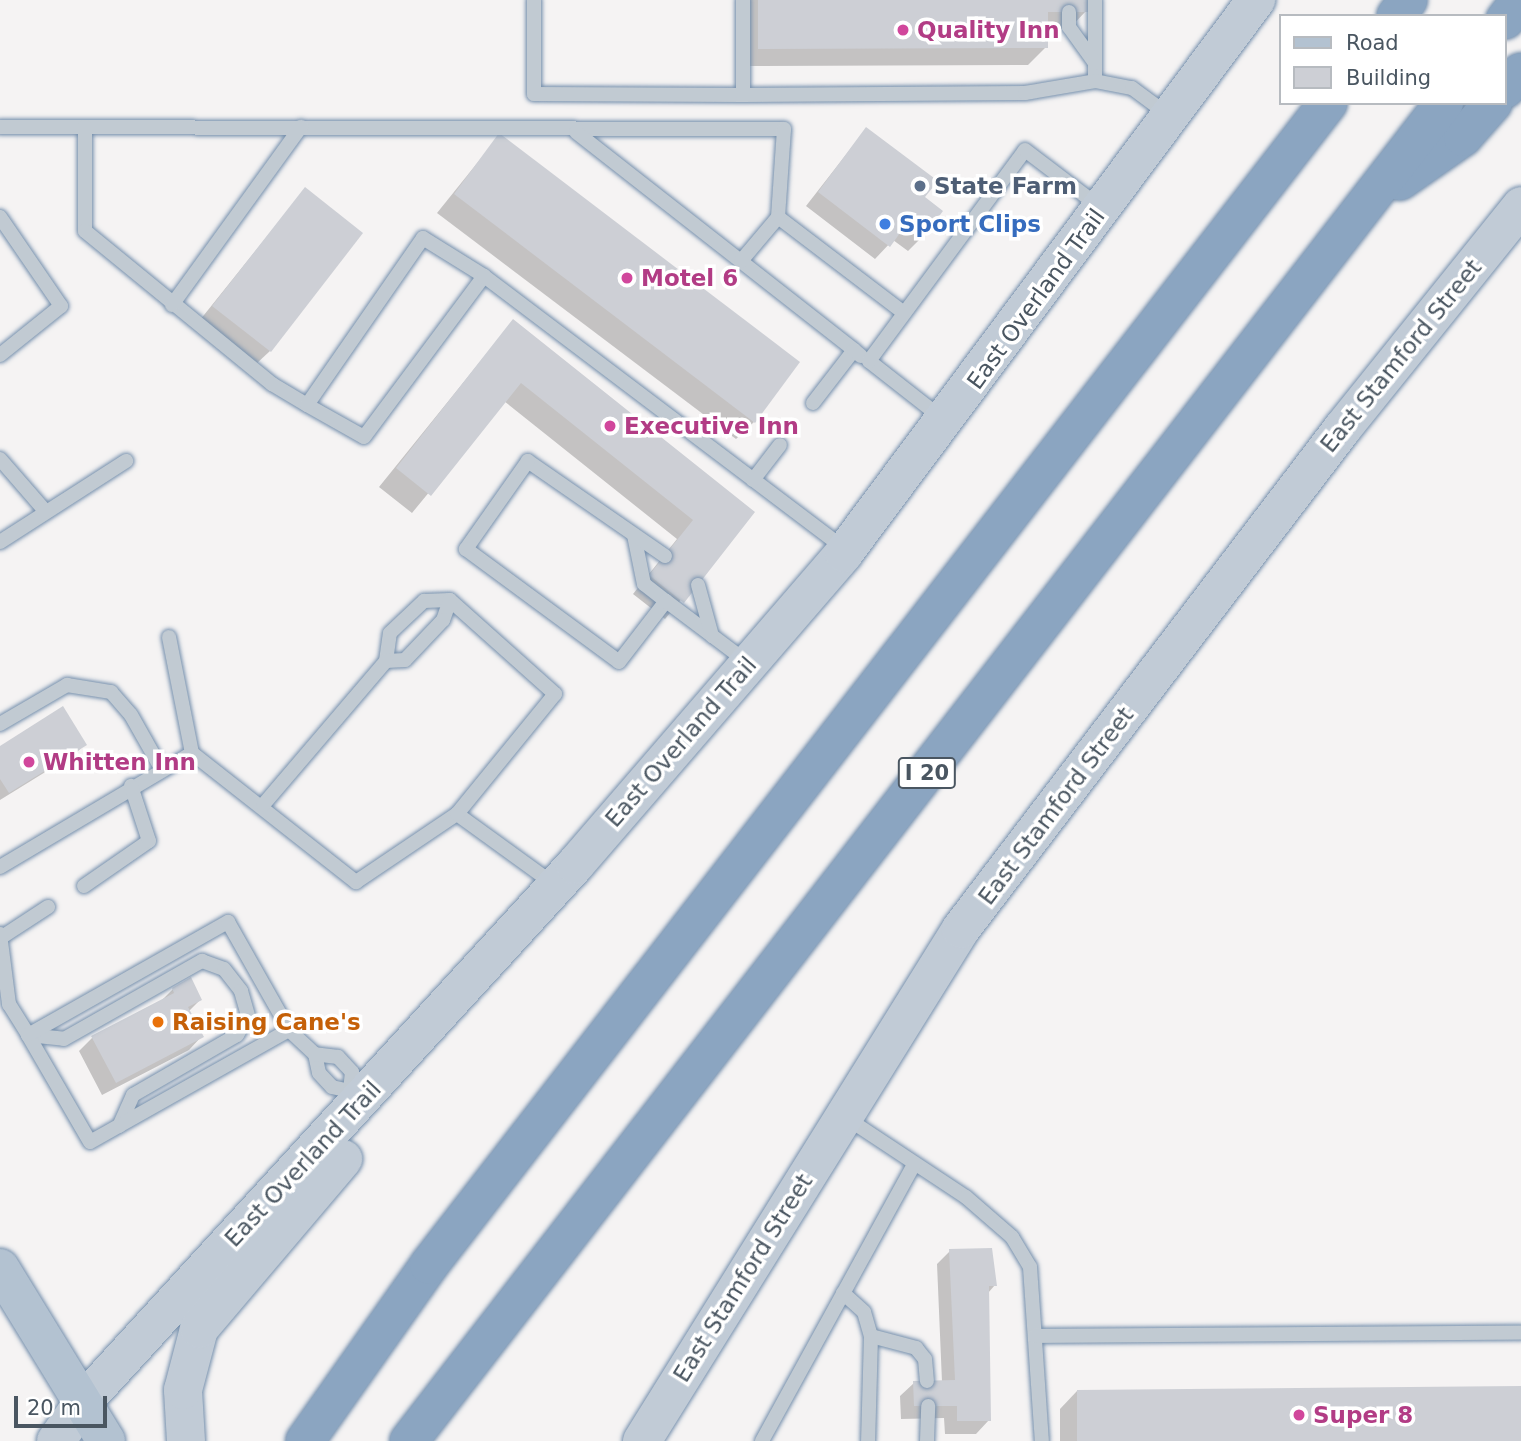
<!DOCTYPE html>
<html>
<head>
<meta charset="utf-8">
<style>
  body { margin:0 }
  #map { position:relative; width:1521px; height:1441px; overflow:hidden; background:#f5f3f3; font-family:"DejaVu Sans",sans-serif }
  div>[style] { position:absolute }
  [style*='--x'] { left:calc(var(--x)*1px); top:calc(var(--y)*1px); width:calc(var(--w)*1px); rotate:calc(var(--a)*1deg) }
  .shadow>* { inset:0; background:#0003 }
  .building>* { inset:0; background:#cdcfd5 }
  .roads { filter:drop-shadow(0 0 2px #7690ad) drop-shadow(0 0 2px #7690ad) }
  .service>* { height:14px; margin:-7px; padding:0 7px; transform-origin:7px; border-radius:7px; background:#c1cad2 }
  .secondary>* { height:38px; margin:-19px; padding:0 19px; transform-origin:19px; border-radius:19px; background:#c1cbd6 }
  .primary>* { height:38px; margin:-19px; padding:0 19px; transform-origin:19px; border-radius:19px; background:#b3c2d1 }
  .motorway>* { height:38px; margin:-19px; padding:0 19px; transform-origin:19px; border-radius:19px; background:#8ba5c1 }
  .dots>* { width:19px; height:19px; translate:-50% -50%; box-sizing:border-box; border:4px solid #fff; border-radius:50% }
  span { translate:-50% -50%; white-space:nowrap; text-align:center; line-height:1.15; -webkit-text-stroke:7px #fff; paint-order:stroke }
  .shield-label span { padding:2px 5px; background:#fff; border:2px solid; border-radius:5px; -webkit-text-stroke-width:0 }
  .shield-label { font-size:21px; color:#4a5661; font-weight:700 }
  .hotel-label { font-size:23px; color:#b23c85; font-weight:700 }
  .left { translate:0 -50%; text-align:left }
  .service-label { font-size:23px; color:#4e5e75; font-weight:700 }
  .shop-label { font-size:23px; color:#366cbe; font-weight:700 }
  .street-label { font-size:23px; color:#4a5661 }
  .food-label { font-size:23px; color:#c56008; font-weight:700 }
  .legend { position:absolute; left:1279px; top:14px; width:228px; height:91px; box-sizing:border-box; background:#fff; border:2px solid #b7bbc0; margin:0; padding:9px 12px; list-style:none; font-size:21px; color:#4a5661 }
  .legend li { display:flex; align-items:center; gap:14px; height:35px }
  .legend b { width:35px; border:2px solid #b7bbc0 }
  .scale { position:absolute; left:14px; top:1396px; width:93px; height:32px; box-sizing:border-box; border:4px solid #4a5661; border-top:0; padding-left:9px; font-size:21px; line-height:24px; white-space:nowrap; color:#4a5661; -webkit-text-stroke:5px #fff; paint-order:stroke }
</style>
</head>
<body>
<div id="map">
  <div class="shadow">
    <i style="clip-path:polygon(741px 0,1086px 0,1086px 11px,1069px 29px,1046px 29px,1046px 47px,1028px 65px,741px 66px)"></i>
    <i style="clip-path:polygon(866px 129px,921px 238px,908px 251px,893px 240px,875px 259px,806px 206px)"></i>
    <i style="clip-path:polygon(499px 136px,754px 422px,736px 439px,437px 213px)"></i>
    <i style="clip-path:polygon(305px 189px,270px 351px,256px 364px,200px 320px)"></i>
    <i style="clip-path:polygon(513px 321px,753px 513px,665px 619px,633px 594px,677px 539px,504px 401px,412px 513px,379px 487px)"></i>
    <i style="clip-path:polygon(85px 744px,76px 753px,0 800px,0 748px)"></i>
    <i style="clip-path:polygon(173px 989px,200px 1000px,189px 1011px,202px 1036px,189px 1050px,102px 1095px,79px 1051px,92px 1038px,159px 1003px)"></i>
    <i style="clip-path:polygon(950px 1251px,995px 1285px,988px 1293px,989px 1420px,976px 1434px,945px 1434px,944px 1418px,901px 1419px,900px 1396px,914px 1383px,942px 1382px,937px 1264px)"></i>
    <i style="clip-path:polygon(1521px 1388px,1521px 1441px,1060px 1441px,1060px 1409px,1077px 1391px)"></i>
  </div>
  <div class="building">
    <i style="clip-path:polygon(758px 0,1088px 0,1088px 12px,1048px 12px,1048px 48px,758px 49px)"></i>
    <i style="clip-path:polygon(866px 127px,938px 181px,925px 197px,943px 211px,922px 239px,905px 226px,890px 247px,818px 192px)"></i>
    <i style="clip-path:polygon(499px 133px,800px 362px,755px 423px,454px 194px)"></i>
    <i style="clip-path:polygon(305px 187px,363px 233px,271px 352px,212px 306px)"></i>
    <i style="clip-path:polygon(513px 319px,755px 512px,684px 603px,649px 575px,693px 520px,521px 383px,431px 496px,396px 468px)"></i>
    <i style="clip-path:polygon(63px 706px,87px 745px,9px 793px,0 779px,0 746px)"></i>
    <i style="clip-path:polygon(191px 977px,202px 1000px,188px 1007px,204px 1037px,116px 1083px,91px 1036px,174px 993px,172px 988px)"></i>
    <i style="clip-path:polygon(992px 1248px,997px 1286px,989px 1286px,991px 1421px,957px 1421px,957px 1406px,914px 1406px,913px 1381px,955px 1380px,949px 1249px)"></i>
    <i style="clip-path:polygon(1521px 1386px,1521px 1441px,1077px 1441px,1077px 1390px)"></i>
  </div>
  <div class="roads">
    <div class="service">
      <i style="--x:534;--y:0;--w:94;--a:90"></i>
      <i style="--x:534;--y:94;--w:209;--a:0.3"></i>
      <i style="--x:743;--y:95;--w:282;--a:-0.4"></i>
      <i style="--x:1025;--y:93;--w:71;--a:-9.7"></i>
      <i style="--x:1095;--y:81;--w:81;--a:-90"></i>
      <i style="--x:743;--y:0;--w:95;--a:90"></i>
      <i style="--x:1069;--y:12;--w:15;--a:90"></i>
      <i style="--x:1069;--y:27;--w:44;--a:54.2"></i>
      <i style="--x:1095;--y:81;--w:38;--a:11"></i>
      <i style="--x:1132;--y:88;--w:44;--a:36.6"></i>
      <i style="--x:0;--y:127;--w:784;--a:0.15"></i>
      <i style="--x:784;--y:129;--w:88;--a:93.9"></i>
      <i style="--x:778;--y:217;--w:158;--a:37.3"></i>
      <i style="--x:85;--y:127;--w:104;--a:90"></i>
      <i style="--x:85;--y:231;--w:242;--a:39.3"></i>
      <i style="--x:272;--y:384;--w:41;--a:31"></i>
      <i style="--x:307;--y:405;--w:65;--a:29.3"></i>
      <i style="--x:364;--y:437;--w:201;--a:-53.3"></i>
      <i style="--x:484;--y:276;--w:72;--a:-148.1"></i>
      <i style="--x:423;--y:238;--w:203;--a:124.8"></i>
      <i style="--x:576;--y:132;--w:353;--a:38.1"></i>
      <i style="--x:0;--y:217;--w:108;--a:55.6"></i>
      <i style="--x:61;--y:306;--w:78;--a:141.2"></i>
      <i style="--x:741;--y:261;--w:57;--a:-49.9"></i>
      <i style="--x:484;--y:276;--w:454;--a:37.1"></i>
      <i style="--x:172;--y:305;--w:220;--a:-54.1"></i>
      <i style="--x:813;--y:403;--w:67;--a:-52.3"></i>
      <i style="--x:854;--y:350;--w:9;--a:41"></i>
      <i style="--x:943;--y:419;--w:94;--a:-141.9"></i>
      <i style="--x:869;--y:361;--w:262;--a:-53.5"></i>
      <i style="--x:1025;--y:150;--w:96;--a:37.3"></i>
      <i style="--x:0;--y:459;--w:70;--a:49"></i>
      <i style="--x:753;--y:480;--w:44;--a:-52.4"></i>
      <i style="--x:634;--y:535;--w:50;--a:78.5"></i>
      <i style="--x:644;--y:584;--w:28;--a:38"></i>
      <i style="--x:0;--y:542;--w:150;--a:-32.7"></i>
      <i style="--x:665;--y:556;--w:167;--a:-145.3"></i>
      <i style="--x:528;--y:461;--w:108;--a:125.2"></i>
      <i style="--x:466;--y:549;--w:190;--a:36.4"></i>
      <i style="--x:619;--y:662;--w:77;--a:-52.4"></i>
      <i style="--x:666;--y:601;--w:101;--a:37"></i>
      <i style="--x:698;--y:585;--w:53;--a:74.6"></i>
      <i style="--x:169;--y:637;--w:118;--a:78.8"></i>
      <i style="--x:386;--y:661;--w:28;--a:-82"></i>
      <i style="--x:390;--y:633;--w:47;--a:-43.3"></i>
      <i style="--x:424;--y:601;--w:26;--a:-2"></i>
      <i style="--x:0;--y:724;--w:78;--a:-30.2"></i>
      <i style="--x:67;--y:685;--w:45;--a:9"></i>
      <i style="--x:111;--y:692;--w:30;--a:49"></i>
      <i style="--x:131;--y:715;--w:61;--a:60.5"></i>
      <i style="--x:457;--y:814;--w:121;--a:35.9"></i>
      <i style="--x:0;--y:867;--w:223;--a:-30.7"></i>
      <i style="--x:192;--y:753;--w:209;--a:38.2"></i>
      <i style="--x:356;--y:882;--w:122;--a:-34"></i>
      <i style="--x:457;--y:814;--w:155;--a:-50.8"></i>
      <i style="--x:555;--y:694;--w:141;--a:-138.2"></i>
      <i style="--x:450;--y:600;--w:21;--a:109"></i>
      <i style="--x:443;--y:620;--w:55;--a:133.5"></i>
      <i style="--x:405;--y:660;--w:19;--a:177"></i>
      <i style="--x:386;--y:661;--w:189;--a:130.5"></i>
      <i style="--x:84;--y:886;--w:79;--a:-34.7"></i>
      <i style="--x:149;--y:841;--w:58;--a:-108.1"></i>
      <i style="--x:0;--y:934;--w:71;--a:82.7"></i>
      <i style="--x:9;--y:1004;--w:36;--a:58"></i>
      <i style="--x:28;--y:1035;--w:36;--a:6"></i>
      <i style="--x:64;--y:1039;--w:159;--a:-29.5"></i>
      <i style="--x:202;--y:961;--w:23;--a:20"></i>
      <i style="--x:224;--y:969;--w:28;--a:52"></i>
      <i style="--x:241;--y:991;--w:26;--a:74"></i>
      <i style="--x:248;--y:1016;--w:22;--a:120"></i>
      <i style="--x:237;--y:1035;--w:120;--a:150"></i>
      <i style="--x:133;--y:1095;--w:34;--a:114"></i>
      <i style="--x:2;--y:937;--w:55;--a:-33.1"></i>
      <i style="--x:289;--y:1030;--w:228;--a:150.6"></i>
      <i style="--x:90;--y:1142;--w:124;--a:-120.1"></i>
      <i style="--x:28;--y:1035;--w:230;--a:-29.5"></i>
      <i style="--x:228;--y:922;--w:124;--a:60.5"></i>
      <i style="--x:289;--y:1030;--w:35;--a:43"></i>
      <i style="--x:315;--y:1054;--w:19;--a:78"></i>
      <i style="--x:319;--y:1073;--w:19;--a:47"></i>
      <i style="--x:332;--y:1087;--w:18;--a:13"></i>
      <i style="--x:350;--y:1091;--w:19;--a:-84"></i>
      <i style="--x:352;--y:1072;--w:21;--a:-133"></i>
      <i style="--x:338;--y:1057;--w:23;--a:-173"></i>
      <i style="--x:845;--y:1117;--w:145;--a:33.5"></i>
      <i style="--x:966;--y:1197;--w:61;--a:41"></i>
      <i style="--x:1012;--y:1237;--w:35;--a:59"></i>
      <i style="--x:1030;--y:1267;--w:174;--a:86.1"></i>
      <i style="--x:843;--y:1293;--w:28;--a:42"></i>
      <i style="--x:864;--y:1312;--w:25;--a:74"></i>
      <i style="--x:871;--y:1336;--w:105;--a:91.6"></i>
      <i style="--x:871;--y:1336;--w:47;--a:14.9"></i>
      <i style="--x:916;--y:1348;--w:14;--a:51"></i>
      <i style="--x:925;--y:1359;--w:22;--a:85"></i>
      <i style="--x:1035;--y:1336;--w:486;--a:-0.4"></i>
      <i style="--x:762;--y:1441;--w:316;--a:-61.2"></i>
      <i style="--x:927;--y:1441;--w:35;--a:-88"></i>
    </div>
    <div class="secondary">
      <i style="--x:56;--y:1441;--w:49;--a:-55"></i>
      <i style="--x:84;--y:1401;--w:727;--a:-47.51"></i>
      <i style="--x:575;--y:865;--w:412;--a:-49.2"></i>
      <i style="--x:844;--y:553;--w:690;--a:-53.31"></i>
      <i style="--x:186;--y:1441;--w:51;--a:-93.4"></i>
      <i style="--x:183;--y:1390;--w:63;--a:-75.3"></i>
      <i style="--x:199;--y:1329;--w:223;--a:-49.7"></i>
      <i style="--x:642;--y:1441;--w:603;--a:-58.08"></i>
      <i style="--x:961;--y:929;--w:629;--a:-52.69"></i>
      <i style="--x:1342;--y:429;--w:286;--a:-51.2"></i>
    </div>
    <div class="primary">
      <i style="--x:0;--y:1268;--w:203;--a:58.5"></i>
    </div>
    <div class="motorway">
      <i style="--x:1396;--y:16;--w:20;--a:-53"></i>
      <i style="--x:1505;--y:20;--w:25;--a:-53"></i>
      <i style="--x:1505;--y:89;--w:23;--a:-47"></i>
      <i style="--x:1400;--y:181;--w:77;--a:-34.9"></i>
      <i style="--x:1463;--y:137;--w:45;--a:-48.6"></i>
      <i style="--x:305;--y:1441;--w:215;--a:-54.8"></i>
      <i style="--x:429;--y:1265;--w:1469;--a:-52.27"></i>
      <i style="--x:409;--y:1441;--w:1692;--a:-52.28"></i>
    </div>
  </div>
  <div class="dots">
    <i style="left:903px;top:30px;background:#d1479c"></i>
    <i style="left:920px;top:186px;background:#5c6f8a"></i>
    <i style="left:885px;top:224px;background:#3f7fe0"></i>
    <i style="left:627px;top:278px;background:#d1479c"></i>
    <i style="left:610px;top:426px;background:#d1479c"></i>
    <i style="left:29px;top:762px;background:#d1479c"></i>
    <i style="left:158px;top:1022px;background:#e8710a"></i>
    <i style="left:1299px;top:1415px;background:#d1479c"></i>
  </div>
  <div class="shield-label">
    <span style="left:927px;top:773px">I 20</span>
  </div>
  <div class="hotel-label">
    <span class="left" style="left:917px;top:30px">Quality Inn</span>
    <span class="left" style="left:641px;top:278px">Motel 6</span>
    <span class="left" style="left:624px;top:426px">Executive Inn</span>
    <span class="left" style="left:43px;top:762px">Whitten Inn</span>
    <span class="left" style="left:1313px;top:1415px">Super 8</span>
  </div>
  <div class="service-label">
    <span class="left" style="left:934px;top:186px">State Farm</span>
  </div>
  <div class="shop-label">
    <span class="left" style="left:899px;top:224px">Sport Clips</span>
  </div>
  <div class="street-label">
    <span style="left:1036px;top:299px;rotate:-54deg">East Overland Trail</span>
    <span style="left:1401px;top:356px;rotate:-51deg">East Stamford Street</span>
    <span style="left:681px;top:742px;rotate:-49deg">East Overland Trail</span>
    <span style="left:1056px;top:806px;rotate:-53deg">East Stamford Street</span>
    <span style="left:303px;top:1164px;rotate:-47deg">East Overland Trail</span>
    <span style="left:743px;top:1278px;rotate:-58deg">East Stamford Street</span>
  </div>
  <div class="food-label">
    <span class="left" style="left:172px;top:1022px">Raising Cane's</span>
  </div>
  <ul class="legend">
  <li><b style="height:9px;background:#b3c2d1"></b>Road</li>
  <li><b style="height:19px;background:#cdcfd5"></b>Building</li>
  </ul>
  <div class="scale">20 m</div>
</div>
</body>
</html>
